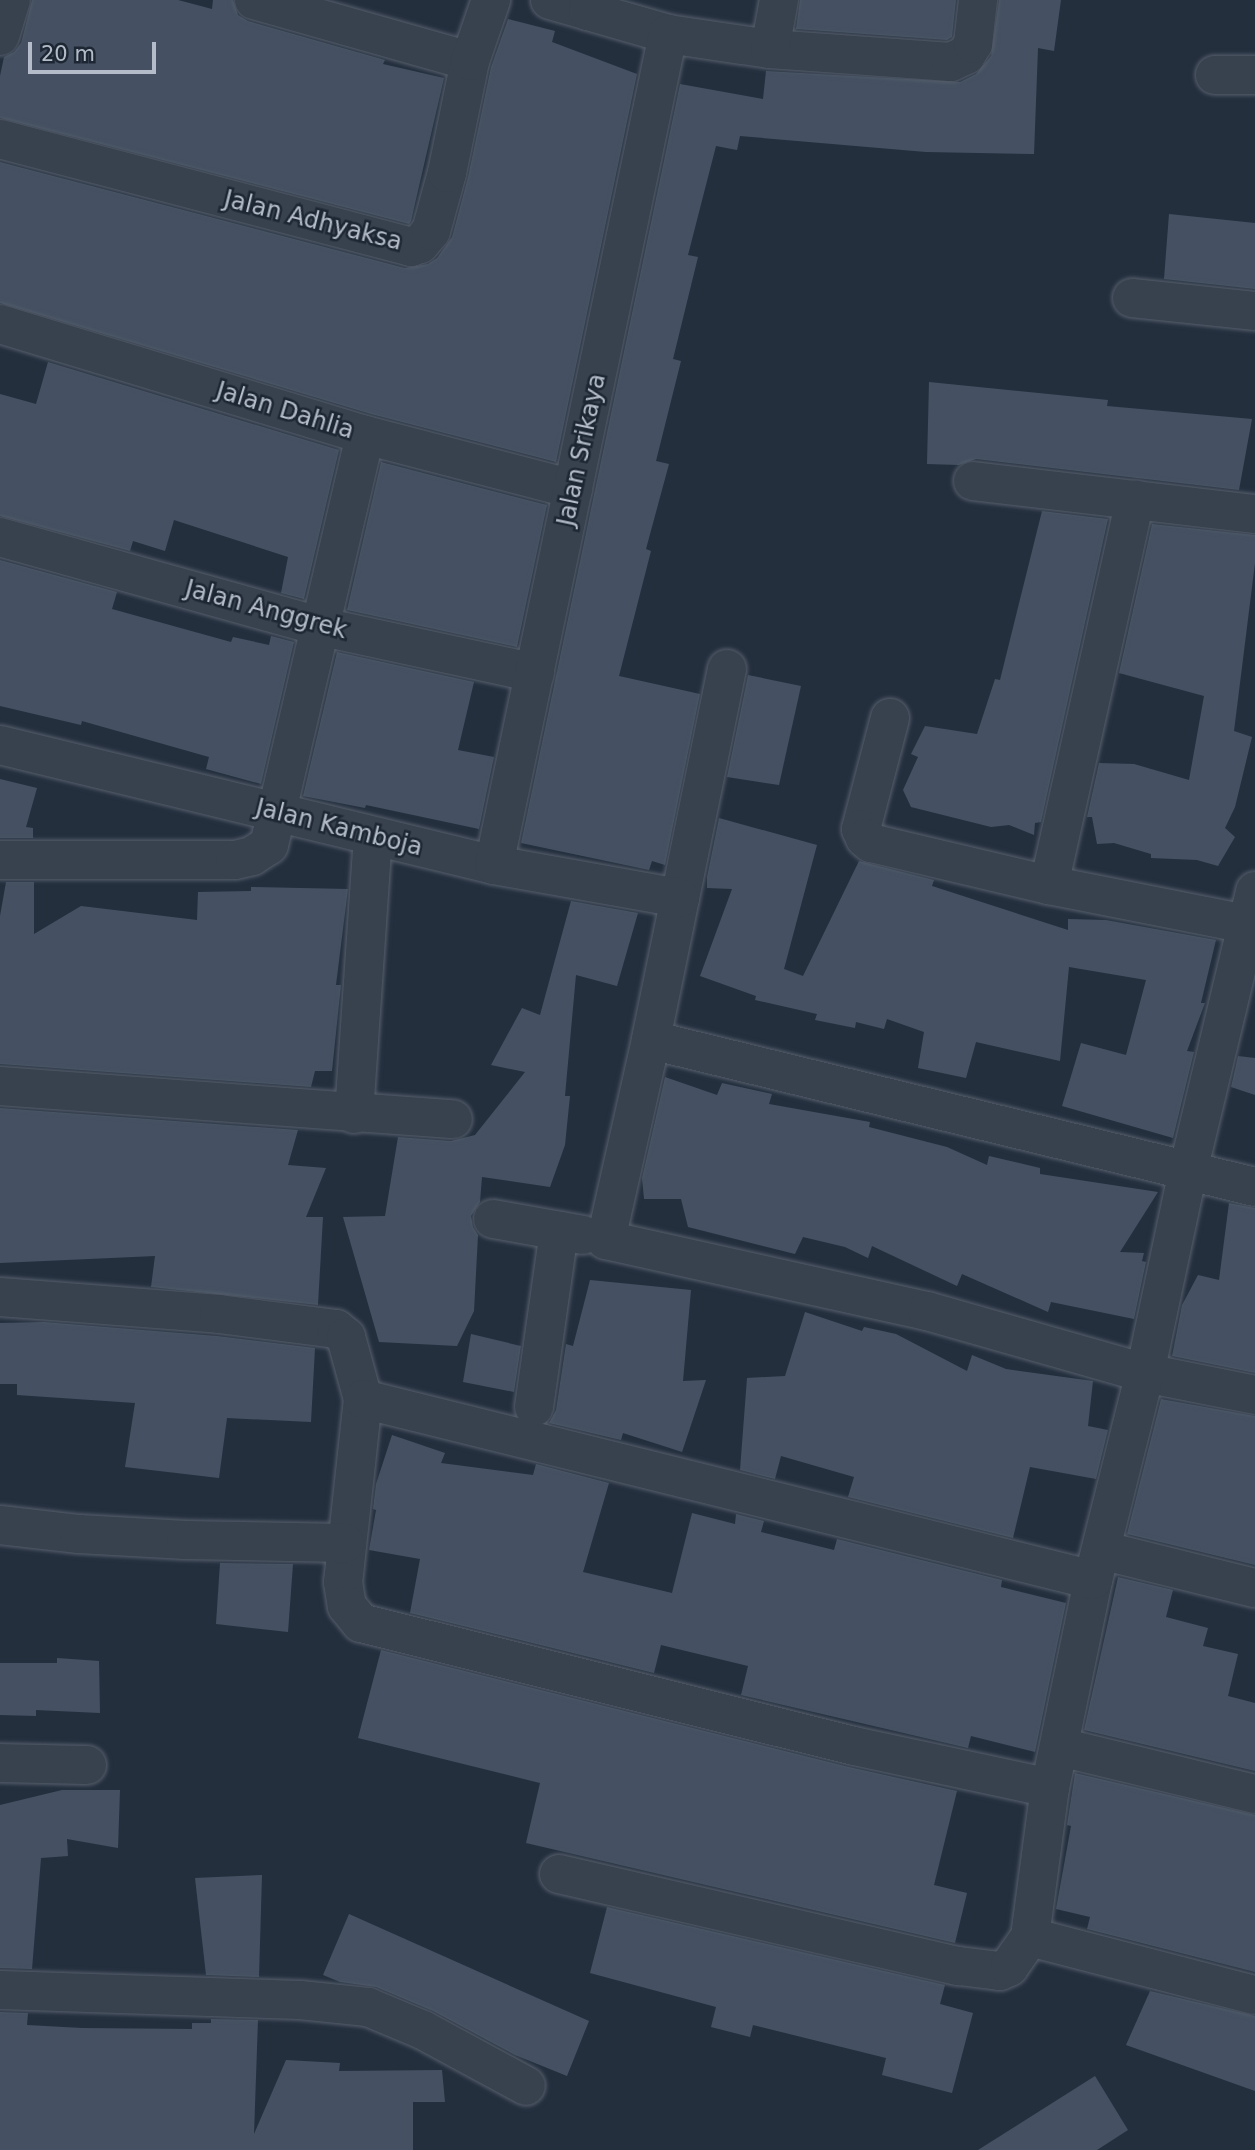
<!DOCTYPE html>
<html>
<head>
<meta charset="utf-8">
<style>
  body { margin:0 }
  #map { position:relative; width:1255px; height:2150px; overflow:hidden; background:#242f3e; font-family:"DejaVu Sans",sans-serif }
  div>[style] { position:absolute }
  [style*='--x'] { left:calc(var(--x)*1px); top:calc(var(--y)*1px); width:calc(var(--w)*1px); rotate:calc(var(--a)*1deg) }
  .building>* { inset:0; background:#455162 }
  .roads { filter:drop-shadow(0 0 2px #565f6c) drop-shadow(0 0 2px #565f6c) }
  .minor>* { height:38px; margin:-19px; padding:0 19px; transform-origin:19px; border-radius:19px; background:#38414e }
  span { translate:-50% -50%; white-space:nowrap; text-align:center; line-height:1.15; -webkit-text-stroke:5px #1d2633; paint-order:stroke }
  .street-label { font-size:24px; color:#b4bcc9 }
  .scale { position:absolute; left:28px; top:42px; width:128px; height:32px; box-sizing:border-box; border:4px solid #b4bcc9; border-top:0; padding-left:9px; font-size:21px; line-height:24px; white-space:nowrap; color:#b4bcc9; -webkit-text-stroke:5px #1d2633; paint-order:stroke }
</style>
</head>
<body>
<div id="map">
  <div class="building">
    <i style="clip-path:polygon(32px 0,178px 0,212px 9px,213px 0,233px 0,238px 15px,248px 21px,385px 60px,383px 64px,444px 78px,411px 221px,409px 224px,0 118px,0 76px,4px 57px,14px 52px,21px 43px)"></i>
    <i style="clip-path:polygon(800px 0,956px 0,952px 37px,947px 40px,796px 29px)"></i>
    <i style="clip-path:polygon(999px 0,1061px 0,1054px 51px,1038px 48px,1034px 154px,926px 152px,740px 136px,737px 150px,716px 146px,688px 255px,698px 257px,673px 359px,681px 361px,656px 461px,669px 464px,646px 549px,651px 551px,619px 676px,700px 694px,665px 865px,652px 861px,649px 870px,521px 843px,680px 84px,763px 99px,766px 71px,960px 82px,976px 74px,991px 56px)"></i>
    <i style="clip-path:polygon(508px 19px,555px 31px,552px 42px,637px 74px,556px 462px,371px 414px,0 303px,0 162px,405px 268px,428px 264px,437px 258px,452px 237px,468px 177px,491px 67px)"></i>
    <i style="clip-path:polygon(1169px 214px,1255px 223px,1255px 289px,1164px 279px)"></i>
    <i style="clip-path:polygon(48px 362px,339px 450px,304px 599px,281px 593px,288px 557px,174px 520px,165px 551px,133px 541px,130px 551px,0 516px,0 394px,36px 404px)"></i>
    <i style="clip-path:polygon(929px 382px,1108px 400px,1107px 406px,1252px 419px,1239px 490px,976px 459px,959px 465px,927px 464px)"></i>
    <i style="clip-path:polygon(381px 462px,547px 505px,517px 647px,347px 610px)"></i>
    <i style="clip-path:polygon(1042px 511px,1108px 519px,1041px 822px,1035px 823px,1034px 835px,1009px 825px,991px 827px,911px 807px,903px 790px,918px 757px,911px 754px,925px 726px,977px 734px,995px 679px,1000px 680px)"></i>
    <i style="clip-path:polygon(1152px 524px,1255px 535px,1255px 563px,1234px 731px,1252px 737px,1235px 807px,1225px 828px,1235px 837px,1218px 866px,1197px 860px,1151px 858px,1151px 854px,1114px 843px,1097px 844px,1092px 817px,1087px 817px,1099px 763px,1134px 764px,1189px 780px,1204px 696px,1119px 673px)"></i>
    <i style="clip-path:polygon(0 560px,117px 592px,112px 609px,231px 642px,233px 637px,269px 645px,271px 636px,294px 642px,261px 784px,206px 769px,209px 757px,82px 721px,81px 725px,0 706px)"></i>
    <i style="clip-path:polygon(337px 652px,474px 682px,458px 750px,494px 757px,479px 829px,366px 805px,365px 808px,303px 796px)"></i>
    <i style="clip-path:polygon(748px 675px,801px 686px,779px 785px,727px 777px)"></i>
    <i style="clip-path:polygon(0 779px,37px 788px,26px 827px,33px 828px,33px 838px,0 838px)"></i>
    <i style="clip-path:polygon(719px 818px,817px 845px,784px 969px,803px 976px,859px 861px,934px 880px,932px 886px,1068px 930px,1068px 919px,1106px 920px,1216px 940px,1201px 1003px,1205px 1003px,1187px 1051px,1194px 1052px,1173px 1138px,1062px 1106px,1081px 1043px,1126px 1055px,1146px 980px,1069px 967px,1060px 1061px,976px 1042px,966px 1078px,918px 1068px,924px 1032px,887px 1019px,884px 1029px,856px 1022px,855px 1028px,815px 1020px,817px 1014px,755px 1000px,756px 996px,700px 976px,732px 889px,707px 888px,707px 877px)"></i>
    <i style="clip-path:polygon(4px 882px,34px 882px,34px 934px,81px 906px,197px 920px,198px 892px,251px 891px,251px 887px,348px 889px,336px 985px,341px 985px,332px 1071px,315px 1071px,311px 1087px,0 1064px,0 916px,6px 882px)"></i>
    <i style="clip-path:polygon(571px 901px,638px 913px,617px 986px,576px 975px,565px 1096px,570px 1096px,565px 1145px,550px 1187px,482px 1177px,480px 1202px,471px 1216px,473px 1227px,478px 1235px,474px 1311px,457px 1346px,379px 1342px,343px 1217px,385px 1216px,398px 1137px,451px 1141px,475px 1135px,525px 1072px,491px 1065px,522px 1008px,540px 1015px)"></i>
    <i style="clip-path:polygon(1238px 1056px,1255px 1058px,1255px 1095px,1231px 1087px)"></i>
    <i style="clip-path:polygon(665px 1077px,717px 1095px,722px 1083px,772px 1094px,769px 1104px,870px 1122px,869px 1127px,947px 1147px,987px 1165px,989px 1156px,1040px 1168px,1040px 1174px,1158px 1192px,1120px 1252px,1144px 1253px,1142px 1261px,1146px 1262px,1134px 1319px,1051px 1302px,1048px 1312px,962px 1274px,957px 1286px,872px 1246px,868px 1258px,845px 1247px,803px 1237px,795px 1254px,688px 1227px,681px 1199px,644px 1199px,642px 1178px)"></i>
    <i style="clip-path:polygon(0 1108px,298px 1130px,288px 1165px,326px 1168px,306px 1217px,323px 1217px,318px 1305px,151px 1287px,155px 1256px,0 1263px)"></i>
    <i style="clip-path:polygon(1229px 1203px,1255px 1208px,1255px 1373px,1172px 1356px,1182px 1305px,1198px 1275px,1219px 1280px)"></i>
    <i style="clip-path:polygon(590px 1280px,691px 1290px,683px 1381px,706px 1380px,682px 1452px,623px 1433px,621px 1440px,549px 1423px,556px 1410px,566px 1344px,573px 1346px)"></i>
    <i style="clip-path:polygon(805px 1312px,862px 1331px,864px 1327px,896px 1334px,967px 1371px,972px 1355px,1006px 1369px,1093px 1381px,1088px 1426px,1108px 1430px,1096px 1479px,1030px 1467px,1013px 1538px,848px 1497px,854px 1477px,781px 1456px,775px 1479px,740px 1470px,747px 1378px,785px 1376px)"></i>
    <i style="clip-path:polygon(44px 1322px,217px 1336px,315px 1348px,311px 1422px,227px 1418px,219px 1478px,125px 1467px,135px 1403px,17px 1395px,17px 1384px,0 1384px,0 1323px)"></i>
    <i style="clip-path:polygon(471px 1334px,521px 1346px,514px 1392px,463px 1382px)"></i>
    <i style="clip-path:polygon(1161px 1399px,1255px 1416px,1255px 1565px,1127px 1534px)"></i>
    <i style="clip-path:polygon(392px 1435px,445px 1453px,441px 1463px,533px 1475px,536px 1464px,609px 1483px,583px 1572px,672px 1593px,692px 1513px,735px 1524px,736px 1514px,764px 1521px,761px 1532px,834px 1550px,837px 1539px,1002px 1580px,1001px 1587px,1066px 1603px,1035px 1752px,971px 1736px,968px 1748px,741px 1695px,748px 1666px,661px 1645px,654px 1673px,410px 1613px,420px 1559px,369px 1550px,376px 1510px,373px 1509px,376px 1484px)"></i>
    <i style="clip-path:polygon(220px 1563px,293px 1564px,288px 1632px,216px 1624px)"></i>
    <i style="clip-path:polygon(1118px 1577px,1173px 1590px,1166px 1617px,1208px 1628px,1203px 1646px,1238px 1654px,1228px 1696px,1255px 1703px,1255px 1771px,1084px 1730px)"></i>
    <i style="clip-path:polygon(381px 1650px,849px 1767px,957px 1791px,934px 1885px,967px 1893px,955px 1943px,526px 1843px,540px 1783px,358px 1738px)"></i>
    <i style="clip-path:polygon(57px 1658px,99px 1661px,100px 1713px,36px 1710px,36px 1716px,0 1715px,0 1663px,57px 1663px)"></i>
    <i style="clip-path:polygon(1075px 1773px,1255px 1815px,1255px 1972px,1087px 1929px,1090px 1917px,1056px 1909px,1071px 1826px,1067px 1825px)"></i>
    <i style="clip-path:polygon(62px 1790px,120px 1790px,118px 1848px,67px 1839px,68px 1856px,41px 1858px,32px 1969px,0 1968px,0 1805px)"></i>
    <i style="clip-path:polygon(262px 1875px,259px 1977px,206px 1975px,195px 1878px)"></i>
    <i style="clip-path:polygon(607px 1907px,945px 1985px,940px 2004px,973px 2013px,952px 2093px,882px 2075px,886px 2058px,753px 2025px,750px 2037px,711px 2027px,716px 2007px,590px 1973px)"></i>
    <i style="clip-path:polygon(349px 1914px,589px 2021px,567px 2076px,515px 2055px,433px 2011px,376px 1987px,340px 1982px,323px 1975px)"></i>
    <i style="clip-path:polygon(1150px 1991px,1255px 2016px,1255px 2091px,1126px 2045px)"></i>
    <i style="clip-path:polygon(0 2012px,28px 2013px,27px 2025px,82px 2028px,192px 2029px,192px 2023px,211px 2023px,211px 2019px,258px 2020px,254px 2134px,286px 2060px,340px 2063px,339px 2071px,442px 2070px,445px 2102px,413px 2102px,413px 2150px,0 2150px)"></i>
    <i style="clip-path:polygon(1095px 2076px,1128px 2130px,1097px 2150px,978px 2150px)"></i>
  </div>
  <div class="roads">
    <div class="minor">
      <i style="--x:254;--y:0;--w:224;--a:15.8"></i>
      <i style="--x:550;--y:0;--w:40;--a:16"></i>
      <i style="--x:588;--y:11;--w:11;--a:-85"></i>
      <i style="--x:588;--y:11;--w:83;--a:16"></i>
      <i style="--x:668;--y:34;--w:103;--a:8.4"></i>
      <i style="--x:770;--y:49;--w:181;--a:4.1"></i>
      <i style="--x:951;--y:62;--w:17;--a:-25"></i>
      <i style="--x:966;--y:55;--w:13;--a:-58"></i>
      <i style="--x:973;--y:44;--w:44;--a:-83.5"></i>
      <i style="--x:0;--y:36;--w:38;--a:-73"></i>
      <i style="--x:770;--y:49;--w:50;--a:-79.6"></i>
      <i style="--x:1215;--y:75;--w:40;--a:0"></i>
      <i style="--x:0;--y:139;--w:425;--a:14.7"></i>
      <i style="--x:411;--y:247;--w:9;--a:-18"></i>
      <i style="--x:420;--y:244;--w:17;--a:-50"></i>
      <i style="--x:431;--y:231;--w:60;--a:-74.6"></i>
      <i style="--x:447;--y:173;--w:114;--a:-78.4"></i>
      <i style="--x:470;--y:61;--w:65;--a:-71"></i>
      <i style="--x:1132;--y:298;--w:124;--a:6"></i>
      <i style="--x:0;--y:324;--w:382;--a:16.9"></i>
      <i style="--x:365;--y:435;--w:215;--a:14.6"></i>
      <i style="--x:973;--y:481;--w:284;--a:6.7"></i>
      <i style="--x:0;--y:537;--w:330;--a:15.6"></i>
      <i style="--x:318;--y:626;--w:222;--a:12.2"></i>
      <i style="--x:727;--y:669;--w:379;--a:101.6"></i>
      <i style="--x:651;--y:1040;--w:622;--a:13.68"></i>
      <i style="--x:890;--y:718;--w:115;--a:104.6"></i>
      <i style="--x:861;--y:829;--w:10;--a:66"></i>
      <i style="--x:865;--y:838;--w:8;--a:40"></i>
      <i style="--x:871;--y:843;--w:183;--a:13.3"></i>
      <i style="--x:1049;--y:885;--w:201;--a:11.2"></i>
      <i style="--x:0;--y:745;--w:508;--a:13.65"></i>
      <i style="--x:494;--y:865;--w:189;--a:10.1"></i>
      <i style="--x:0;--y:860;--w:235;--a:0"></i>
      <i style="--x:235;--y:860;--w:17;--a:-13"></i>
      <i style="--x:252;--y:856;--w:20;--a:-33"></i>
      <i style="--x:269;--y:845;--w:421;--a:-76.8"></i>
      <i style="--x:494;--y:865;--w:849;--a:-78.17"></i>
      <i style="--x:1049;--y:885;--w:395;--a:-77.4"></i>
      <i style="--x:651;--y:1040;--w:205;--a:102.7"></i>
      <i style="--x:606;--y:1240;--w:329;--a:12.5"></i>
      <i style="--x:927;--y:1311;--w:227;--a:15.9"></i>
      <i style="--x:1145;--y:1373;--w:112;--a:11.3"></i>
      <i style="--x:0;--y:1086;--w:454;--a:4.2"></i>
      <i style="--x:354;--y:1114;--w:278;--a:-86.1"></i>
      <i style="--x:493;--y:1219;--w:91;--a:10.1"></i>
      <i style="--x:0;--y:1297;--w:220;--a:4.4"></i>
      <i style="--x:219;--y:1314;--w:118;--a:7.3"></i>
      <i style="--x:336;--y:1329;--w:13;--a:39"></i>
      <i style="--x:346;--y:1337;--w:64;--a:74.7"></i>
      <i style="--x:363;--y:1399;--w:184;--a:96.2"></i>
      <i style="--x:343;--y:1582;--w:24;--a:81"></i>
      <i style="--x:347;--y:1606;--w:22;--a:51"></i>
      <i style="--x:361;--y:1623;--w:508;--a:14.01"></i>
      <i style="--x:854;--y:1746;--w:200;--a:12.1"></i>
      <i style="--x:1050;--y:1788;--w:212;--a:-78.3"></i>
      <i style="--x:1093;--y:1580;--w:213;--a:-75.9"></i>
      <i style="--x:1145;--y:1373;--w:207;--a:-78"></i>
      <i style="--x:1188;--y:1171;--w:288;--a:-76.5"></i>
      <i style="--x:363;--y:1399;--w:752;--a:13.93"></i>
      <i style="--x:534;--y:1407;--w:178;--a:-81.9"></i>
      <i style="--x:0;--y:1525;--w:80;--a:6.5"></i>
      <i style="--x:79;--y:1534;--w:107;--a:3.2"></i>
      <i style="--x:186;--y:1540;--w:159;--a:1.1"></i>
      <i style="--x:1101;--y:1550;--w:159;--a:13.9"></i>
      <i style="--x:1060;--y:1747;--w:201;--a:13.6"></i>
      <i style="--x:0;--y:1763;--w:87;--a:1.3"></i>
      <i style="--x:559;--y:1874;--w:410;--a:13"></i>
      <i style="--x:959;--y:1966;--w:41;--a:7"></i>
      <i style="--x:1000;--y:1971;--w:10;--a:-24"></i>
      <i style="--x:1009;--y:1967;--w:37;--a:-55"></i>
      <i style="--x:1030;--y:1937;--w:150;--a:-82.4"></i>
      <i style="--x:1030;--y:1937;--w:232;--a:14.5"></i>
      <i style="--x:0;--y:1990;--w:300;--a:1.9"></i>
      <i style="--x:300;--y:2000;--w:68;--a:5.9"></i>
      <i style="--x:368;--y:2007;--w:60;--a:22.7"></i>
      <i style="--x:423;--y:2030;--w:117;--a:28.5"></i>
    </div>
  </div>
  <div class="street-label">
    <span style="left:313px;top:221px;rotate:14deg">Jalan Adhyaksa</span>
    <span style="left:285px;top:411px;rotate:17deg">Jalan Dahlia</span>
    <span style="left:582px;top:450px;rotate:-78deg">Jalan Srikaya</span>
    <span style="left:266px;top:610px;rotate:15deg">Jalan Anggrek</span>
    <span style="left:339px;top:828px;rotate:14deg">Jalan Kamboja</span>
  </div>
  <div class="scale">20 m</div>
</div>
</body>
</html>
